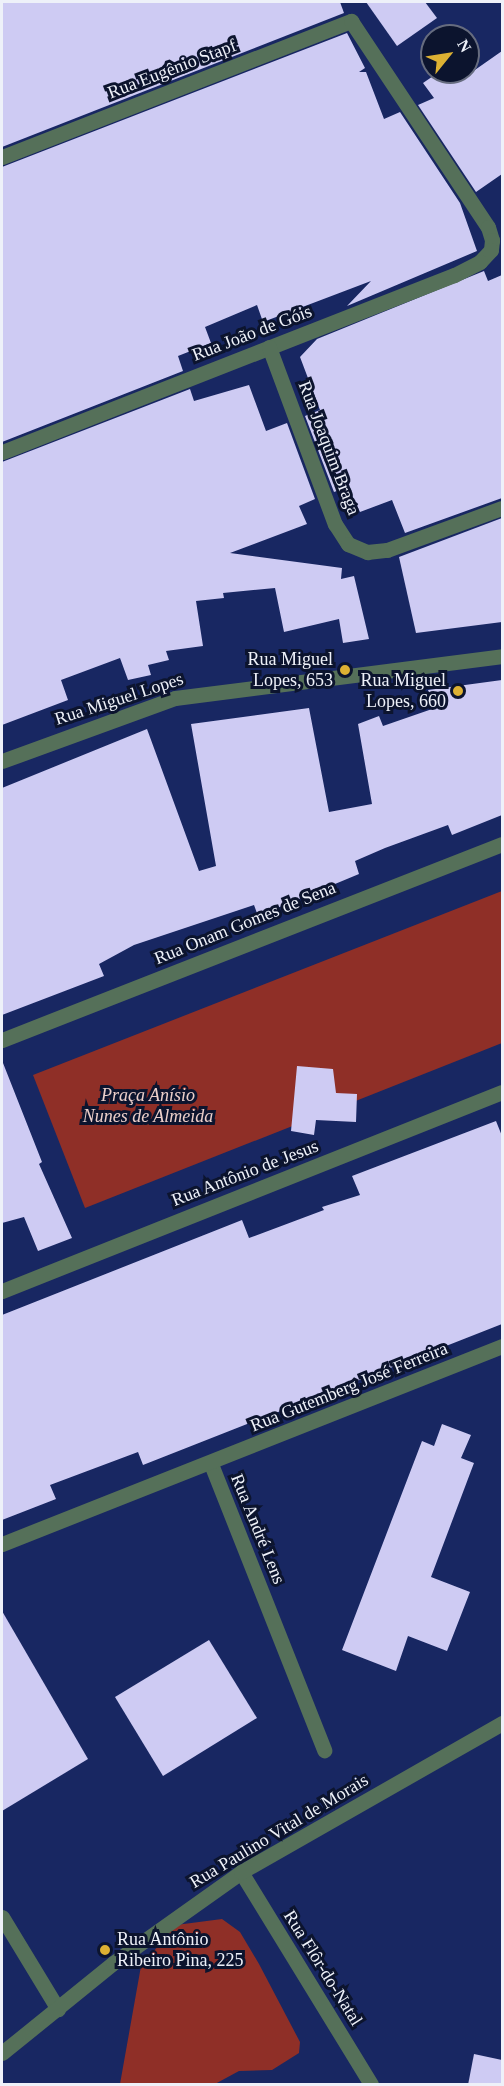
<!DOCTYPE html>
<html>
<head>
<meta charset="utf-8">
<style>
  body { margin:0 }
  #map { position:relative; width:504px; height:2086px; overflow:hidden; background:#182762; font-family:"Times New Roman",serif }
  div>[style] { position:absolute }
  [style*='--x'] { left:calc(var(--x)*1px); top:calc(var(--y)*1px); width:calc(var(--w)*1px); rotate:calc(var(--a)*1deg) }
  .green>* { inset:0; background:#8f2f27 }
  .building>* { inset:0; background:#cecbf3 }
  .minor>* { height:15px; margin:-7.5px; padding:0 7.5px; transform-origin:7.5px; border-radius:7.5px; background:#557059 }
  .tertiary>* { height:15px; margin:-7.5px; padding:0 7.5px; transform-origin:7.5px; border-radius:7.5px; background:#557059 }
  .dots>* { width:16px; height:16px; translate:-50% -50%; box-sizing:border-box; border:3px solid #0c142e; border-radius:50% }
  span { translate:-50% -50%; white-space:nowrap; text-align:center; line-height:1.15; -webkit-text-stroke:6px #0c142e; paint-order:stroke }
  .street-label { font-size:18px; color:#eef1f9 }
  .poi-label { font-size:18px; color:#eef1f9 }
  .right { translate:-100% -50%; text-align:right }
  .left { translate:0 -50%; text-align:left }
  .park-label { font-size:18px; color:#eccfca; font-style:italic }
  .frame { position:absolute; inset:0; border:3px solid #eef1f9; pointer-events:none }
  .north { position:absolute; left:420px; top:24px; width:60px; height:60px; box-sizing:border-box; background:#0c142e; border:2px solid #666c7f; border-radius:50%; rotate:60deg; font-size:16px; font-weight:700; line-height:24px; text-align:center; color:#eef1f9 }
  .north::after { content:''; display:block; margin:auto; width:21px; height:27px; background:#ddb133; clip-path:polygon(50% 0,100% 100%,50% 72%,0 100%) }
</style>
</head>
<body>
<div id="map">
  <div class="green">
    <i style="clip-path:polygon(502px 891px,502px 1043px,85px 1208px,33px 1075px)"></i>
    <i style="clip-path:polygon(222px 1919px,240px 1932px,259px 1964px,300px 2042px,299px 2053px,272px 2070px,239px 2071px,215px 2084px,120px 2084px,141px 1966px,176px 1925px)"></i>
  </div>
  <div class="building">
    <i style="clip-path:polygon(2px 2px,340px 2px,344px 13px,2px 147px)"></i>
    <i style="clip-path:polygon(366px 2px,425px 2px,437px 18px,397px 46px)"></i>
    <i style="clip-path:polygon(347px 33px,365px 68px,359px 72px,366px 72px,384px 119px,400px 112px,460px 203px,477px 251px,347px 306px,371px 281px,263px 322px,257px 305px,205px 327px,211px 343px,178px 356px,183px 371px,2px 442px,2px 167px)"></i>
    <i style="clip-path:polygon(502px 51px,502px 174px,476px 192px,418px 105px,434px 98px,423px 83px,439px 72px,472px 72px)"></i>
    <i style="clip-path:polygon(484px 271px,488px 281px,502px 275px,502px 498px,405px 533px,392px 500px,360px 512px,348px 487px,334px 492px,305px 416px,320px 410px,300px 357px,317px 339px)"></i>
    <i style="clip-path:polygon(249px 385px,266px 431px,287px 423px,315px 499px,299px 506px,307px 524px,230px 553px,342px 568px,341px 579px,354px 576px,369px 639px,343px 643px,339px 619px,284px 632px,275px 588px,223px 593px,224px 598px,196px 601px,203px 646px,166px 651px,169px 660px,148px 665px,151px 675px,128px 680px,120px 658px,61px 680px,68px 700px,2px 725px,2px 462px,190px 389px,194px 401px)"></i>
    <i style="clip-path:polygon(502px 518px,502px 622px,416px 633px,399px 557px)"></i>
    <i style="clip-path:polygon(502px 680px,502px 815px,452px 835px,448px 825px,385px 848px,355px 861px,359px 874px,258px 916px,254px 905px,134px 945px,99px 964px,104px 976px,2px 1015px,2px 788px,147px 729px,199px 871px,216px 866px,191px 724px,309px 708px,329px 812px,372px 804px,358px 724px,379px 716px,383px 726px,435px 708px,428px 690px)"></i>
    <i style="clip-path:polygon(3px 1063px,42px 1162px,39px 1164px,72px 1238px,38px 1251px,24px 1217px,2px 1223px)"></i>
    <i style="clip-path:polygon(297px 1066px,333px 1069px,336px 1093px,357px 1094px,356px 1122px,316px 1120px,314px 1135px,291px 1131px)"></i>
    <i style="clip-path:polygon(496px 1121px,502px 1136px,502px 1324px,143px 1465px,138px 1452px,50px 1485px,56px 1499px,2px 1520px,2px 1315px,242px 1220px,249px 1238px,324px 1210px,322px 1207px,360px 1195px,352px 1176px)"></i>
    <i style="clip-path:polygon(442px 1424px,471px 1435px,461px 1458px,474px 1463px,431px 1577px,470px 1592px,447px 1651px,408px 1636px,396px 1671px,342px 1650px,422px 1441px,434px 1446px)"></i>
    <i style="clip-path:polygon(2px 1611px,88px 1759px,2px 1811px)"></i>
    <i style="clip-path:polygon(209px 1640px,257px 1718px,163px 1776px,115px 1697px)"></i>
    <i style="clip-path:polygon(474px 2054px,502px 2060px,502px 2085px,468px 2085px)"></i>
  </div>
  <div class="minor">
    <i style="--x:2;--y:157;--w:375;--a:-21.3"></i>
    <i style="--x:351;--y:21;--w:247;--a:56.4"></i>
    <i style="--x:488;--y:227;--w:14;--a:73"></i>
    <i style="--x:492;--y:240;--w:10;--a:96"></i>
    <i style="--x:491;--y:250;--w:16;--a:133"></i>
    <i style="--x:480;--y:262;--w:29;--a:153"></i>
    <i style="--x:454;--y:275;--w:485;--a:158.6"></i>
    <i style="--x:269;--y:347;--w:189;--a:69.6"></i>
    <i style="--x:335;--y:524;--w:24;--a:57"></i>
    <i style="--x:348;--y:544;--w:21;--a:23"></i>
    <i style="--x:367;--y:552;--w:20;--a:-6"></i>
    <i style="--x:387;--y:550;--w:122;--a:-20.1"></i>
    <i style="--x:2;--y:761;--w:184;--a:-20"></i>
    <i style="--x:175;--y:698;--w:330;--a:-7.3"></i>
    <i style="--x:2;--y:1040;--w:537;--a:-21.41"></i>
    <i style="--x:2;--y:1291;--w:538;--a:-21.7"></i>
    <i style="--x:211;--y:1464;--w:308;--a:68.4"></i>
    <i style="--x:2;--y:1544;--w:538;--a:-21.6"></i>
    <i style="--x:2;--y:1917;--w:108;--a:58.7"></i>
  </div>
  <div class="tertiary">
    <i style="--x:241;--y:1872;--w:249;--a:58.5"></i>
    <i style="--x:2;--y:2053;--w:143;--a:-39"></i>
    <i style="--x:113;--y:1963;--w:157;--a:-35.4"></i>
    <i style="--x:241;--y:1872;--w:301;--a:-29.7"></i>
  </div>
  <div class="dots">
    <i style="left:345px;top:670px;background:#ddb133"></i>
    <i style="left:458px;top:691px;background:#ddb133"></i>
    <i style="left:105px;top:1950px;background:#ddb133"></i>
  </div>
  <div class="street-label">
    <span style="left:172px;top:69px;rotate:-21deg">Rua Eugênio Stapf</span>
    <span style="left:252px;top:333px;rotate:-21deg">Rua João de Góis</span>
    <span style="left:329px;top:448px;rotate:69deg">Rua Joaquim Braga</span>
    <span style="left:119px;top:699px;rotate:-18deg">Rua Miguel Lopes</span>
    <span style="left:245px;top:923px;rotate:-22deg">Rua Onam Gomes de Sena</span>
    <span style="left:245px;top:1173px;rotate:-21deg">Rua Antônio de Jesus</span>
    <span style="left:349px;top:1387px;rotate:-22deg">Rua Gutemberg José Ferreira</span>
    <span style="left:258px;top:1529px;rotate:68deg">Rua André Lens</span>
    <span style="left:279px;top:1831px;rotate:-31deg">Rua Paulino Vital de Morais</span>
    <span style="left:323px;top:1968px;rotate:58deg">Rua Flôr-do-Natal</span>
  </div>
  <div class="poi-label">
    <span class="right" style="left:333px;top:670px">Rua Miguel<br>Lopes, 653</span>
    <span class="right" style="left:446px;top:691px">Rua Miguel<br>Lopes, 660</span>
    <span class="left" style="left:117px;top:1950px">Rua Antônio<br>Ribeiro Pina, 225</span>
  </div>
  <div class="park-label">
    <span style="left:148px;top:1106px">Praça Anísio<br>Nunes de Almeida</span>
  </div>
  <div class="frame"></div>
  <div class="north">N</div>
</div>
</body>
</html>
